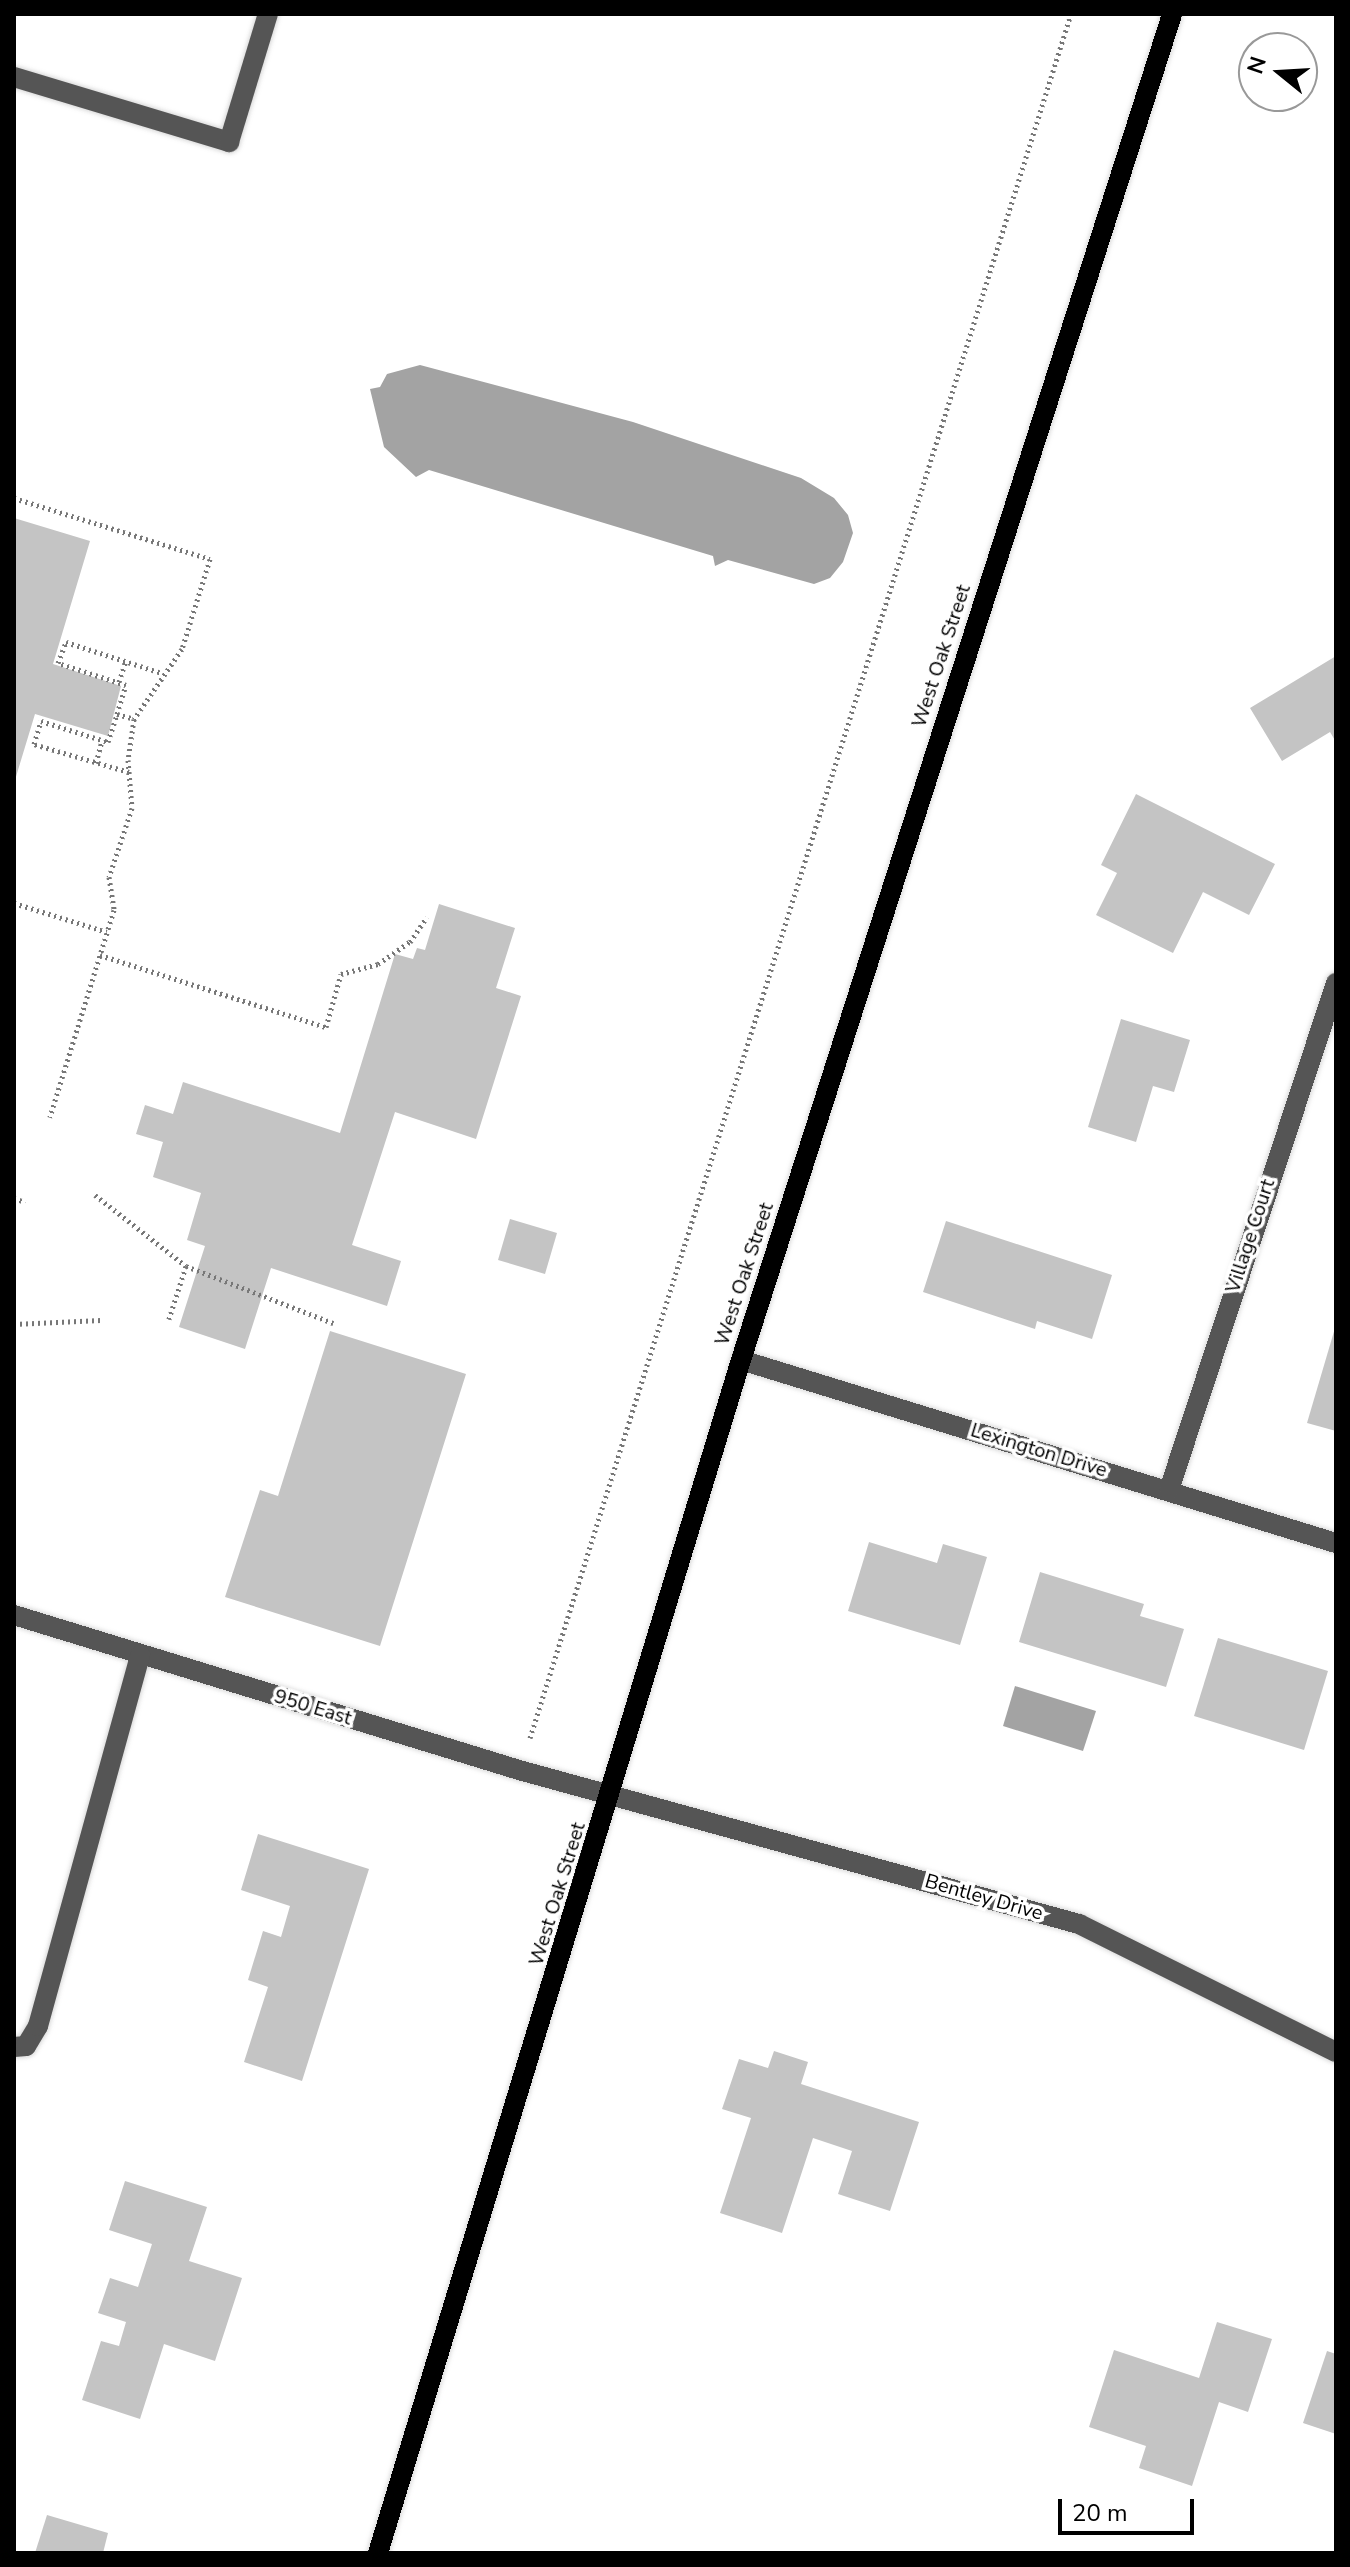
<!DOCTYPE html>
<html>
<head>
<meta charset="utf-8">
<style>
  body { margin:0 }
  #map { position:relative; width:1350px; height:2567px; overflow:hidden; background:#fff; font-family:"Nunito Sans",sans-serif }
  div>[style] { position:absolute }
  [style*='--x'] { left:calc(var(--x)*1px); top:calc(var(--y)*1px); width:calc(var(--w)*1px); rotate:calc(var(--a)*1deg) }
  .water>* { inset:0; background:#a3a3a3 }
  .building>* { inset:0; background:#c4c4c4 }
  .path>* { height:5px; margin-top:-2.5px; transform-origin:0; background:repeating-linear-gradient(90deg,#777 0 2px,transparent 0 6px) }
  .roads { filter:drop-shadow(0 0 2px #dbdbdb) drop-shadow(0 0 2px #dbdbdb) }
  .minor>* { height:20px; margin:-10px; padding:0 10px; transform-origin:10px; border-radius:10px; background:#555 }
  .major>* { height:20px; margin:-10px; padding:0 10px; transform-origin:10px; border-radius:10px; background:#000 }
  span { translate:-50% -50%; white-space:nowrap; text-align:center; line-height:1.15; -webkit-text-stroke:7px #fff; paint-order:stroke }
  .street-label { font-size:20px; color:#000 }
  .frame { position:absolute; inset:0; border:16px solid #000; pointer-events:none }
  .north { position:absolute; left:1238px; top:32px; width:80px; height:80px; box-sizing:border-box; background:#fff; border:2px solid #999; border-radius:50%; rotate:288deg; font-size:22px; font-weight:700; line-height:32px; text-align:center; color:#000 }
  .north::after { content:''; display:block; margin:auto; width:28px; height:36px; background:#000; clip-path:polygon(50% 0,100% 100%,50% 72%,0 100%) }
  .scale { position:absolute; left:1058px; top:2499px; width:136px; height:36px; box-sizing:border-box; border:4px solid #000; border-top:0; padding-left:10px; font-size:24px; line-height:28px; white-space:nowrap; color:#000; -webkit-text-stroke:6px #fff; paint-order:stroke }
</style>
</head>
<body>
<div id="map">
  <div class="water">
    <i style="clip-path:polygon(420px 365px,633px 422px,801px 478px,834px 498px,848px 515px,853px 533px,843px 562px,830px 578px,814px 584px,728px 560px,715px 566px,713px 556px,429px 470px,416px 477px,384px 447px,370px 389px,380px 387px,387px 374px)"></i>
    <i style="clip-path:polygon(1015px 1686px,1096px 1711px,1083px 1751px,1003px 1726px)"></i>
  </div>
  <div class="building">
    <i style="clip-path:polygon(14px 518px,90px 541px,53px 664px,121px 686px,108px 736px,35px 714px,15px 780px)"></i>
    <i style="clip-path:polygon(1336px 656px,1336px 742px,1330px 732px,1282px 761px,1250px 708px)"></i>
    <i style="clip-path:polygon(1136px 794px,1275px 864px,1249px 915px,1203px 892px,1173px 953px,1096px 915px,1117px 873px,1101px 865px)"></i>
    <i style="clip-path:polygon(439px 904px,515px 928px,496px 988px,521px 996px,476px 1139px,395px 1112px,352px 1245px,401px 1261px,387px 1306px,271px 1268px,245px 1349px,179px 1327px,205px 1246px,187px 1240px,201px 1193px,153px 1177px,163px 1142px,136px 1134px,145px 1105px,173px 1114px,183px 1082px,340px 1133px,395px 954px,413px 959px,417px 948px,425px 950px)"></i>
    <i style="clip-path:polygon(1121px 1019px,1190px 1040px,1174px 1092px,1153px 1086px,1136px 1142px,1088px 1127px)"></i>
    <i style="clip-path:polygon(510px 1219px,557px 1233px,545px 1274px,498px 1260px)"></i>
    <i style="clip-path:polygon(946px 1221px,1112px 1275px,1092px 1339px,1037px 1321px,1035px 1329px,923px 1292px)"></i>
    <i style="clip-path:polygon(1335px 1328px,1336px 1328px,1336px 1431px,1307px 1423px)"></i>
    <i style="clip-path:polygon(330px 1331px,466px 1374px,380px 1646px,225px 1597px,260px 1490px,278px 1496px)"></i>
    <i style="clip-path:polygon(869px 1542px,937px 1563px,943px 1544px,987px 1557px,960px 1645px,848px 1611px)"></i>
    <i style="clip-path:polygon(1040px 1572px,1144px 1604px,1140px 1616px,1184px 1629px,1166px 1687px,1019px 1642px)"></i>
    <i style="clip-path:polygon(1218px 1638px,1328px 1671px,1304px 1750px,1194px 1716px)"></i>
    <i style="clip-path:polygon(258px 1834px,369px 1869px,302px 2081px,244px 2062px,268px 1987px,248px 1980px,263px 1931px,281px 1937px,290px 1906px,241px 1890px)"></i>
    <i style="clip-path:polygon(774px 2051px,808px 2062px,801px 2084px,919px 2122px,890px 2211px,838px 2194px,852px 2151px,813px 2138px,782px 2233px,720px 2213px,751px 2118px,722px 2109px,739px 2059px,768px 2068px)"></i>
    <i style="clip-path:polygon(125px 2181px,207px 2207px,189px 2261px,242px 2278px,215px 2361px,164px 2344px,140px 2419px,82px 2400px,101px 2341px,119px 2346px,126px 2322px,98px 2313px,110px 2278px,138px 2287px,152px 2244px,109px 2230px)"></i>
    <i style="clip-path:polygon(1217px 2322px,1272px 2339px,1248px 2412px,1219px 2402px,1192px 2486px,1139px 2468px,1146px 2446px,1089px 2427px,1114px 2350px,1199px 2378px)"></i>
    <i style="clip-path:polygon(1327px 2351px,1336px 2354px,1336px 2434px,1303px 2423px)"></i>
    <i style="clip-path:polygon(47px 2515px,108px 2533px,103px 2553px,35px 2553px)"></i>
  </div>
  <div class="path">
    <i style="--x:14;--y:498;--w:205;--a:17.3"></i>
    <i style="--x:210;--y:559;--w:94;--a:107.3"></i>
    <i style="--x:182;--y:649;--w:85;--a:124.4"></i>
    <i style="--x:134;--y:719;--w:41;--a:98.3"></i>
    <i style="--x:128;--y:760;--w:48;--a:85.2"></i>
    <i style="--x:132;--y:808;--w:73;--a:108.4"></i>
    <i style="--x:109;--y:877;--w:33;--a:81"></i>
    <i style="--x:114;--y:910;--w:217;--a:107.2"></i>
    <i style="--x:119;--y:682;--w:22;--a:-72"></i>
    <i style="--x:117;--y:714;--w:18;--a:16"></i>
    <i style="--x:96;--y:763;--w:24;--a:-75"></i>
    <i style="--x:129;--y:772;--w:99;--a:-163.6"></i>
    <i style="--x:34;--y:744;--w:24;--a:-73"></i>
    <i style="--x:41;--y:721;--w:70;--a:17.4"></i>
    <i style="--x:108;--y:742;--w:29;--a:-72"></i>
    <i style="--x:117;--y:714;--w:30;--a:-73"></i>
    <i style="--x:126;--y:685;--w:71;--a:-162.1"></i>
    <i style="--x:58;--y:663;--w:22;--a:-69"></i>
    <i style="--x:66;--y:642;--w:101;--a:17.9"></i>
    <i style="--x:14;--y:903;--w:97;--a:17.3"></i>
    <i style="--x:100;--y:955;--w:237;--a:17.7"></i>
    <i style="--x:326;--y:1027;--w:55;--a:-74.2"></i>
    <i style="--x:341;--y:974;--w:38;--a:-15"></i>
    <i style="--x:378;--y:964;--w:39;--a:-35"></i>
    <i style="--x:410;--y:942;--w:30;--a:-56"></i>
    <i style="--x:95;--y:1195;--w:115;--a:38"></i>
    <i style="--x:186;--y:1266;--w:56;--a:107.8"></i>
    <i style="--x:14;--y:1198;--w:12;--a:20"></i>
    <i style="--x:186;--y:1266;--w:158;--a:21.2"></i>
    <i style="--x:14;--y:1324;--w:87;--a:-2.6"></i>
    <i style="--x:530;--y:1738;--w:1807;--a:-72.58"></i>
  </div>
  <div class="roads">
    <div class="minor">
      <i style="--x:14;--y:77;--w:225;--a:16.8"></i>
      <i style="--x:229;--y:142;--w:134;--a:-73.1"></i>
      <i style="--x:741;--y:1360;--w:623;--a:17.1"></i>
      <i style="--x:1169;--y:1490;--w:534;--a:-71.77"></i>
      <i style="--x:14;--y:1615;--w:528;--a:17.06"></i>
      <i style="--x:519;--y:1770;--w:581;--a:15.38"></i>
      <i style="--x:1079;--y:1924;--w:287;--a:26.5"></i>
      <i style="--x:14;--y:2047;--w:12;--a:-5"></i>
      <i style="--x:26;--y:2046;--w:23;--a:-59"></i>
      <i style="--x:38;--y:2026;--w:385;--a:-74.6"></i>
    </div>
    <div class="major">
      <i style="--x:378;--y:2553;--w:1247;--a:-73.08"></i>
      <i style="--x:741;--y:1360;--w:1413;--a:-72.24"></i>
    </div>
  </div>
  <div class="street-label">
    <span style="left:941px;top:656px;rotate:-72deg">West Oak Street</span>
    <span style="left:1250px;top:1236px;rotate:-72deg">Village Court</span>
    <span style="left:744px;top:1274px;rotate:-72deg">West Oak Street</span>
    <span style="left:1039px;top:1450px;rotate:17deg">Lexington Drive</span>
    <span style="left:313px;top:1707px;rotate:17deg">950 East</span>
    <span style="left:557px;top:1894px;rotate:-73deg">West Oak Street</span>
    <span style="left:984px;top:1897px;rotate:16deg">Bentley Drive</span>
  </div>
  <div class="frame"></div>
  <div class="north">N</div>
  <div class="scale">20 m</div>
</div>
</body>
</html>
